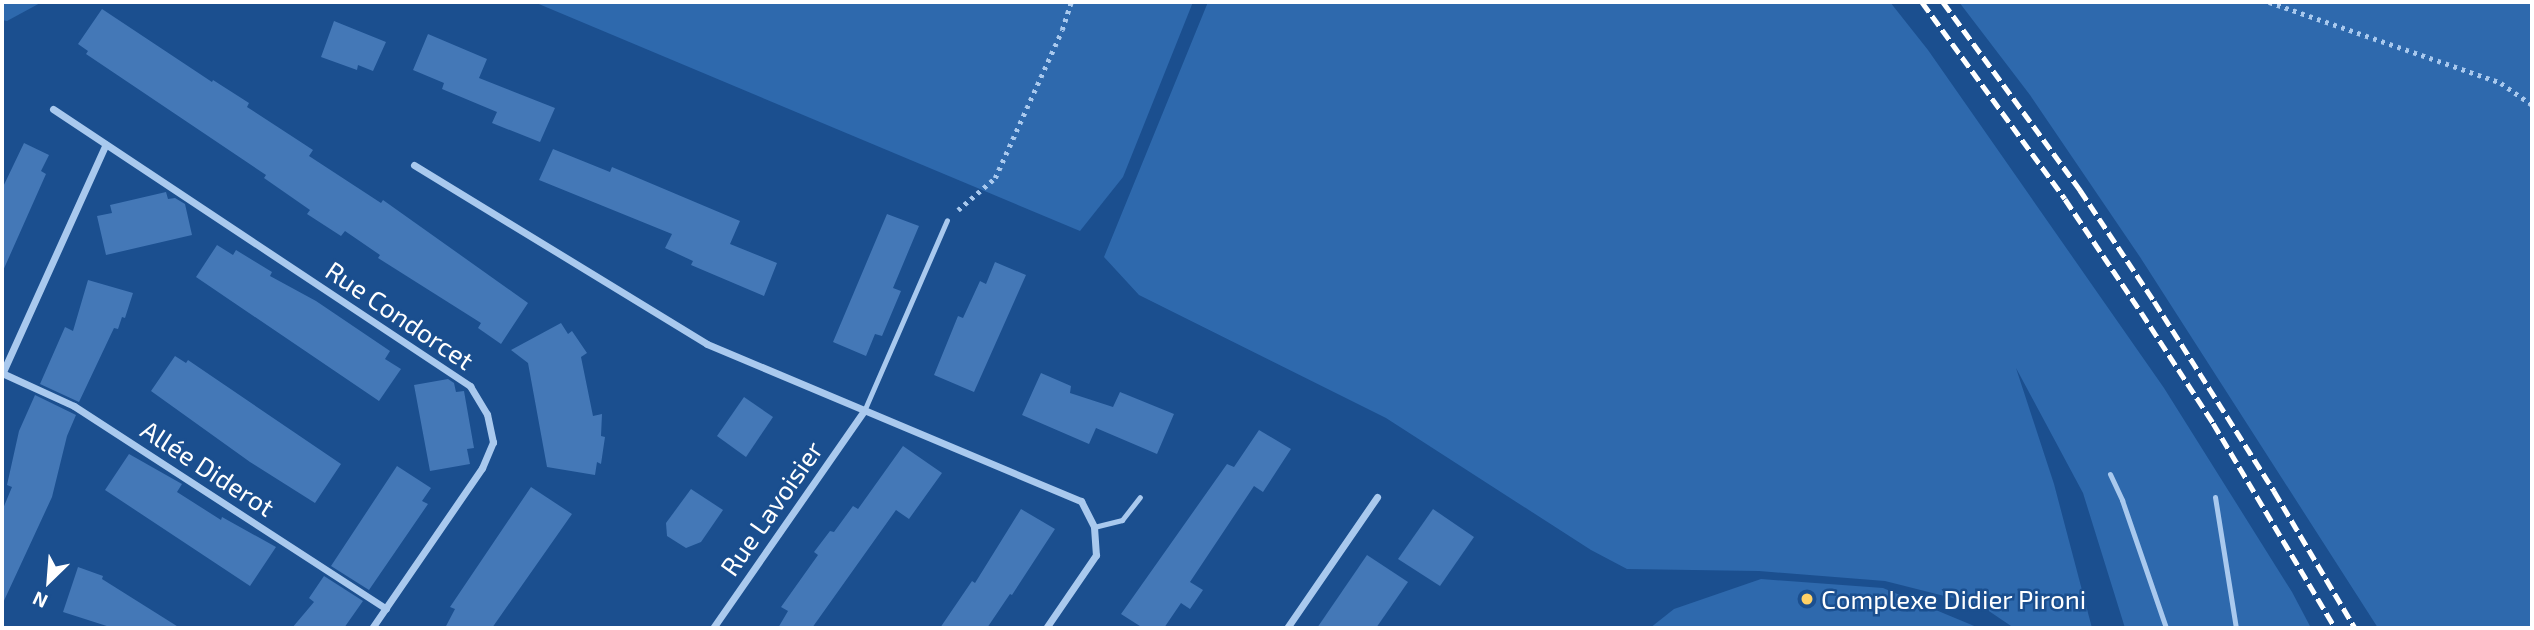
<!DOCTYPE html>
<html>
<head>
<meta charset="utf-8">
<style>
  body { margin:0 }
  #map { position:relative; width:2534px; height:630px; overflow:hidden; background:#1b4f8f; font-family:"Exo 2",sans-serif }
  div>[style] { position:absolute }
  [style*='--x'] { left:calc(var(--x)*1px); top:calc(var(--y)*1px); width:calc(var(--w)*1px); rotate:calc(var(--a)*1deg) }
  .green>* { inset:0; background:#2e69ad }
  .building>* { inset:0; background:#4478b7 }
  .path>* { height:4.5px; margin-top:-2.25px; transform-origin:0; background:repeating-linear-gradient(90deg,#a9c9ee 0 3.5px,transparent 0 8.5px) }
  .service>* { height:5px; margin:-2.5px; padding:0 2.5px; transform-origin:2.5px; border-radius:2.5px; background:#a9c9ee }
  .minor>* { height:7px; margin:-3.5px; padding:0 3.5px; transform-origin:3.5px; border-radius:3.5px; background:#a9c9ee }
  .rail>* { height:5px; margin-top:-2.5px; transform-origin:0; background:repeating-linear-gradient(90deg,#fff 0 12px,transparent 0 17px) }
  .dots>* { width:19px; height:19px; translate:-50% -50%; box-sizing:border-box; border:4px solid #1b4f8f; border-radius:50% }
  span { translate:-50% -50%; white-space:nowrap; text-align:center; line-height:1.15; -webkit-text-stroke:5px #1b4f8f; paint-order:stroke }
  .street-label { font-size:26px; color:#fff }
  .poi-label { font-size:26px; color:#fff }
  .left { translate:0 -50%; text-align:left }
  .frame { position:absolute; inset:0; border:4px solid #fff; pointer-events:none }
  .north { position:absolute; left:14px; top:546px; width:70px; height:70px; -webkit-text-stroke:5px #1b4f8f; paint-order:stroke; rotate:205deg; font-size:19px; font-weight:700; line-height:28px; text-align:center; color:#fff }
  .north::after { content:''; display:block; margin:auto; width:24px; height:32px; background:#fff; clip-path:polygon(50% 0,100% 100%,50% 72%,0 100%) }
</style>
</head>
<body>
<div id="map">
  <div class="green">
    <i style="clip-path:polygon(2px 2px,42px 2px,7px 21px,2px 20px)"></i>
    <i style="clip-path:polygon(534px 2px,1193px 2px,1123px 177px,1080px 231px)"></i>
    <i style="clip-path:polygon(1208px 2px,1890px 2px,1928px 50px,2164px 388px,2292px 592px,2311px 628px,2125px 628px,2083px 493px,2016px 368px,2054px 484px,2092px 628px,2014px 628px,1980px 605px,1885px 581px,1759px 571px,1627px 569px,1591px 550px,1386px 418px,1139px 295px,1104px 257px)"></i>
    <i style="clip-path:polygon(1959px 2px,2532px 2px,2532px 628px,2378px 628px,2140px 257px,2030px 95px)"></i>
    <i style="clip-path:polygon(1761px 579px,1883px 588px,1979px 628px,1650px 628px,1674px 609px)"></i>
  </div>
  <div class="building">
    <i style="clip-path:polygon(102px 9px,212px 82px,213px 80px,249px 103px,247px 107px,313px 150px,309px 156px,381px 203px,383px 200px,528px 303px,501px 344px,478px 328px,481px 323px,378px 258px,380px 255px,345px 231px,341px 236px,307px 214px,310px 210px,264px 178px,266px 175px,86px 54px,88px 51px,78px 44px)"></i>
    <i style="clip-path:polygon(334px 21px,386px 42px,373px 71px,358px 65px,357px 70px,321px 57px)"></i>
    <i style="clip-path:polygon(428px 34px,487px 59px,479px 78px,555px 108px,540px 142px,492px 123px,497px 112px,442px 89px,444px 83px,413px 70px)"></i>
    <i style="clip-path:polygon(24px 143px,49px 155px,41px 171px,46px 174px,2px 273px,2px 189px)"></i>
    <i style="clip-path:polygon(553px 149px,610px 172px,612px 167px,740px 221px,730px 244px,777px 263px,764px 296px,691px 265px,693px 261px,665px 248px,672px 234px,539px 180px)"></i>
    <i style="clip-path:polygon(166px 192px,168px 199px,175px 198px,185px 204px,192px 235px,106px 255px,97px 216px,112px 213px,110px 205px)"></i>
    <i style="clip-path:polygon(887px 214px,919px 226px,893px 288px,901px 291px,882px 336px,875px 334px,866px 356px,833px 342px)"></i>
    <i style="clip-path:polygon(217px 245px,233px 255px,236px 250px,272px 272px,270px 276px,316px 301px,390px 351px,385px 359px,401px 369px,379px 401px,196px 277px)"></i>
    <i style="clip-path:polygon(995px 262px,1026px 275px,974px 392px,934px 375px,958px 316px,963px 318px,980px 281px,986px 284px)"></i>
    <i style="clip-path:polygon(88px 280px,133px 293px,125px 318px,122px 317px,118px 329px,114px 328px,79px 402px,40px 384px,65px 327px,73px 331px)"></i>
    <i style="clip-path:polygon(561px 323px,568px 334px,572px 331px,587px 353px,581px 357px,593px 416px,602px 414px,601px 436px,605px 437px,601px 464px,597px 462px,595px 475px,547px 467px,528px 363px,511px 350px)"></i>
    <i style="clip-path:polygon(175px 356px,186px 363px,188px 360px,210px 375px,341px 464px,315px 503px,250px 462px,151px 391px)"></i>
    <i style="clip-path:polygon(1041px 373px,1071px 386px,1070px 393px,1113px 407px,1120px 392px,1174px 414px,1157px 454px,1096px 428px,1089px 444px,1022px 415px)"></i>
    <i style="clip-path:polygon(448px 379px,454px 383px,456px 392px,464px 391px,474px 448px,467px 449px,470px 464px,430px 471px,414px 385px)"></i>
    <i style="clip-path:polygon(35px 395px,76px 415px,67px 436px,52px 497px,2px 605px,2px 511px,12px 487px,7px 485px,19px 431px)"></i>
    <i style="clip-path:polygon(744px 397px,773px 417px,746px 457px,717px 436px)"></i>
    <i style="clip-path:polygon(1259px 430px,1291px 449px,1263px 492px,1254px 486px,1190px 582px,1203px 590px,1190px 609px,1181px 603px,1164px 628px,1143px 628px,1121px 614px,1227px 464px,1234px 467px)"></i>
    <i style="clip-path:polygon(903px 446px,942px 473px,909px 519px,896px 510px,812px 628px,778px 628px,788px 611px,781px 607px,818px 555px,814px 552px,830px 531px,834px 532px,853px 506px,858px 509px)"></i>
    <i style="clip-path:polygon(129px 454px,182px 484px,177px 492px,221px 520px,222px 517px,276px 547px,250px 586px,105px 490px)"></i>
    <i style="clip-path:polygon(397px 466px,431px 488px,422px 501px,428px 504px,369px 590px,331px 566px)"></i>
    <i style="clip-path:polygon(531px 487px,572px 514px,492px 628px,445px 628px,455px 609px,450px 607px)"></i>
    <i style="clip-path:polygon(691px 489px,723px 510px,701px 542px,686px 548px,667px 536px,666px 523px)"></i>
    <i style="clip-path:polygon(1021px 509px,1055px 529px,1012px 595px,1010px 594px,987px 628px,940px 628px,972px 581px,975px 583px)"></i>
    <i style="clip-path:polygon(1433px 509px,1474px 537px,1440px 586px,1398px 559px)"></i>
    <i style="clip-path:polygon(1367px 555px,1408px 582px,1376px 628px,1317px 628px)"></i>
    <i style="clip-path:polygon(78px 567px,103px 576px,102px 579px,180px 628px,113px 628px,63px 612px)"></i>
    <i style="clip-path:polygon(324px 576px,363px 601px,344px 628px,292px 628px,314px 602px,309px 598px)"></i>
  </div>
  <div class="path">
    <i style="--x:2269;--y:2;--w:246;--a:19.2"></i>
    <i style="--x:2501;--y:83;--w:38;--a:35"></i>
    <i style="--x:958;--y:210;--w:49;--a:-40.9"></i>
    <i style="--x:995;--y:178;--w:162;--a:-65.6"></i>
    <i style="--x:1062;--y:30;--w:29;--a:-72"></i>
  </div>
  <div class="service">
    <i style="--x:864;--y:411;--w:208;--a:-66.5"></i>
    <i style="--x:2110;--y:474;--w:29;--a:65"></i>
    <i style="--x:2122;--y:500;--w:135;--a:71"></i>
    <i style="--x:2215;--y:497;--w:133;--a:80.9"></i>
    <i style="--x:1094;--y:527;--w:29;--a:-14"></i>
    <i style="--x:1122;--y:520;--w:29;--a:-52"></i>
  </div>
  <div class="minor">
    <i style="--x:53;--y:109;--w:501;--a:33.59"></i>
    <i style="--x:470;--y:386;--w:33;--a:59"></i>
    <i style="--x:487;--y:414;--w:29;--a:78"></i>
    <i style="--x:493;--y:442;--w:28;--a:113"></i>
    <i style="--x:482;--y:468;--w:194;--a:124.5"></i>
    <i style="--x:414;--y:165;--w:343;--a:31.4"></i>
    <i style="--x:707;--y:344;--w:406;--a:22.8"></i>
    <i style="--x:1081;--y:501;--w:29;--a:63"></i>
    <i style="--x:1094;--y:527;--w:28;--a:86"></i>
    <i style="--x:1096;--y:555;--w:88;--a:124.4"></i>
    <i style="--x:2;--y:373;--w:79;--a:24.6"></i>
    <i style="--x:74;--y:406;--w:372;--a:33"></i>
    <i style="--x:2;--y:374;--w:252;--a:-65.7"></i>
    <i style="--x:713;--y:628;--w:264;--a:-55.2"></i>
    <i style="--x:1287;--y:628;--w:159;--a:-55.5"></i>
  </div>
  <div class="rail">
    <i style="--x:1922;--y:2;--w:243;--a:54"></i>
    <i style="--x:2065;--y:199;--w:136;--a:56.1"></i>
    <i style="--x:2141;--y:312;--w:132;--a:57"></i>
    <i style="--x:2213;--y:423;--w:239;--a:59.2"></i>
    <i style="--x:1943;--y:2;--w:233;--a:53.9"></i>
    <i style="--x:2080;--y:190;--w:133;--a:56.3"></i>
    <i style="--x:2154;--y:301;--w:225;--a:57.7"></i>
    <i style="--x:2274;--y:491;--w:159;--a:59.4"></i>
  </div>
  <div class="dots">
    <i style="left:1807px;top:599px;background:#ffd166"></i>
  </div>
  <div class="street-label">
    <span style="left:400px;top:315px;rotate:34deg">Rue Condorcet</span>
    <span style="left:208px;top:468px;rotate:33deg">Allée Diderot</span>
    <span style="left:771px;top:508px;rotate:-55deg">Rue Lavoisier</span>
  </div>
  <div class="poi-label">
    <span class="left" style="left:1821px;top:599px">Complexe Didier Pironi</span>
  </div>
  <div class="frame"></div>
  <div class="north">N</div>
</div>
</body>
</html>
